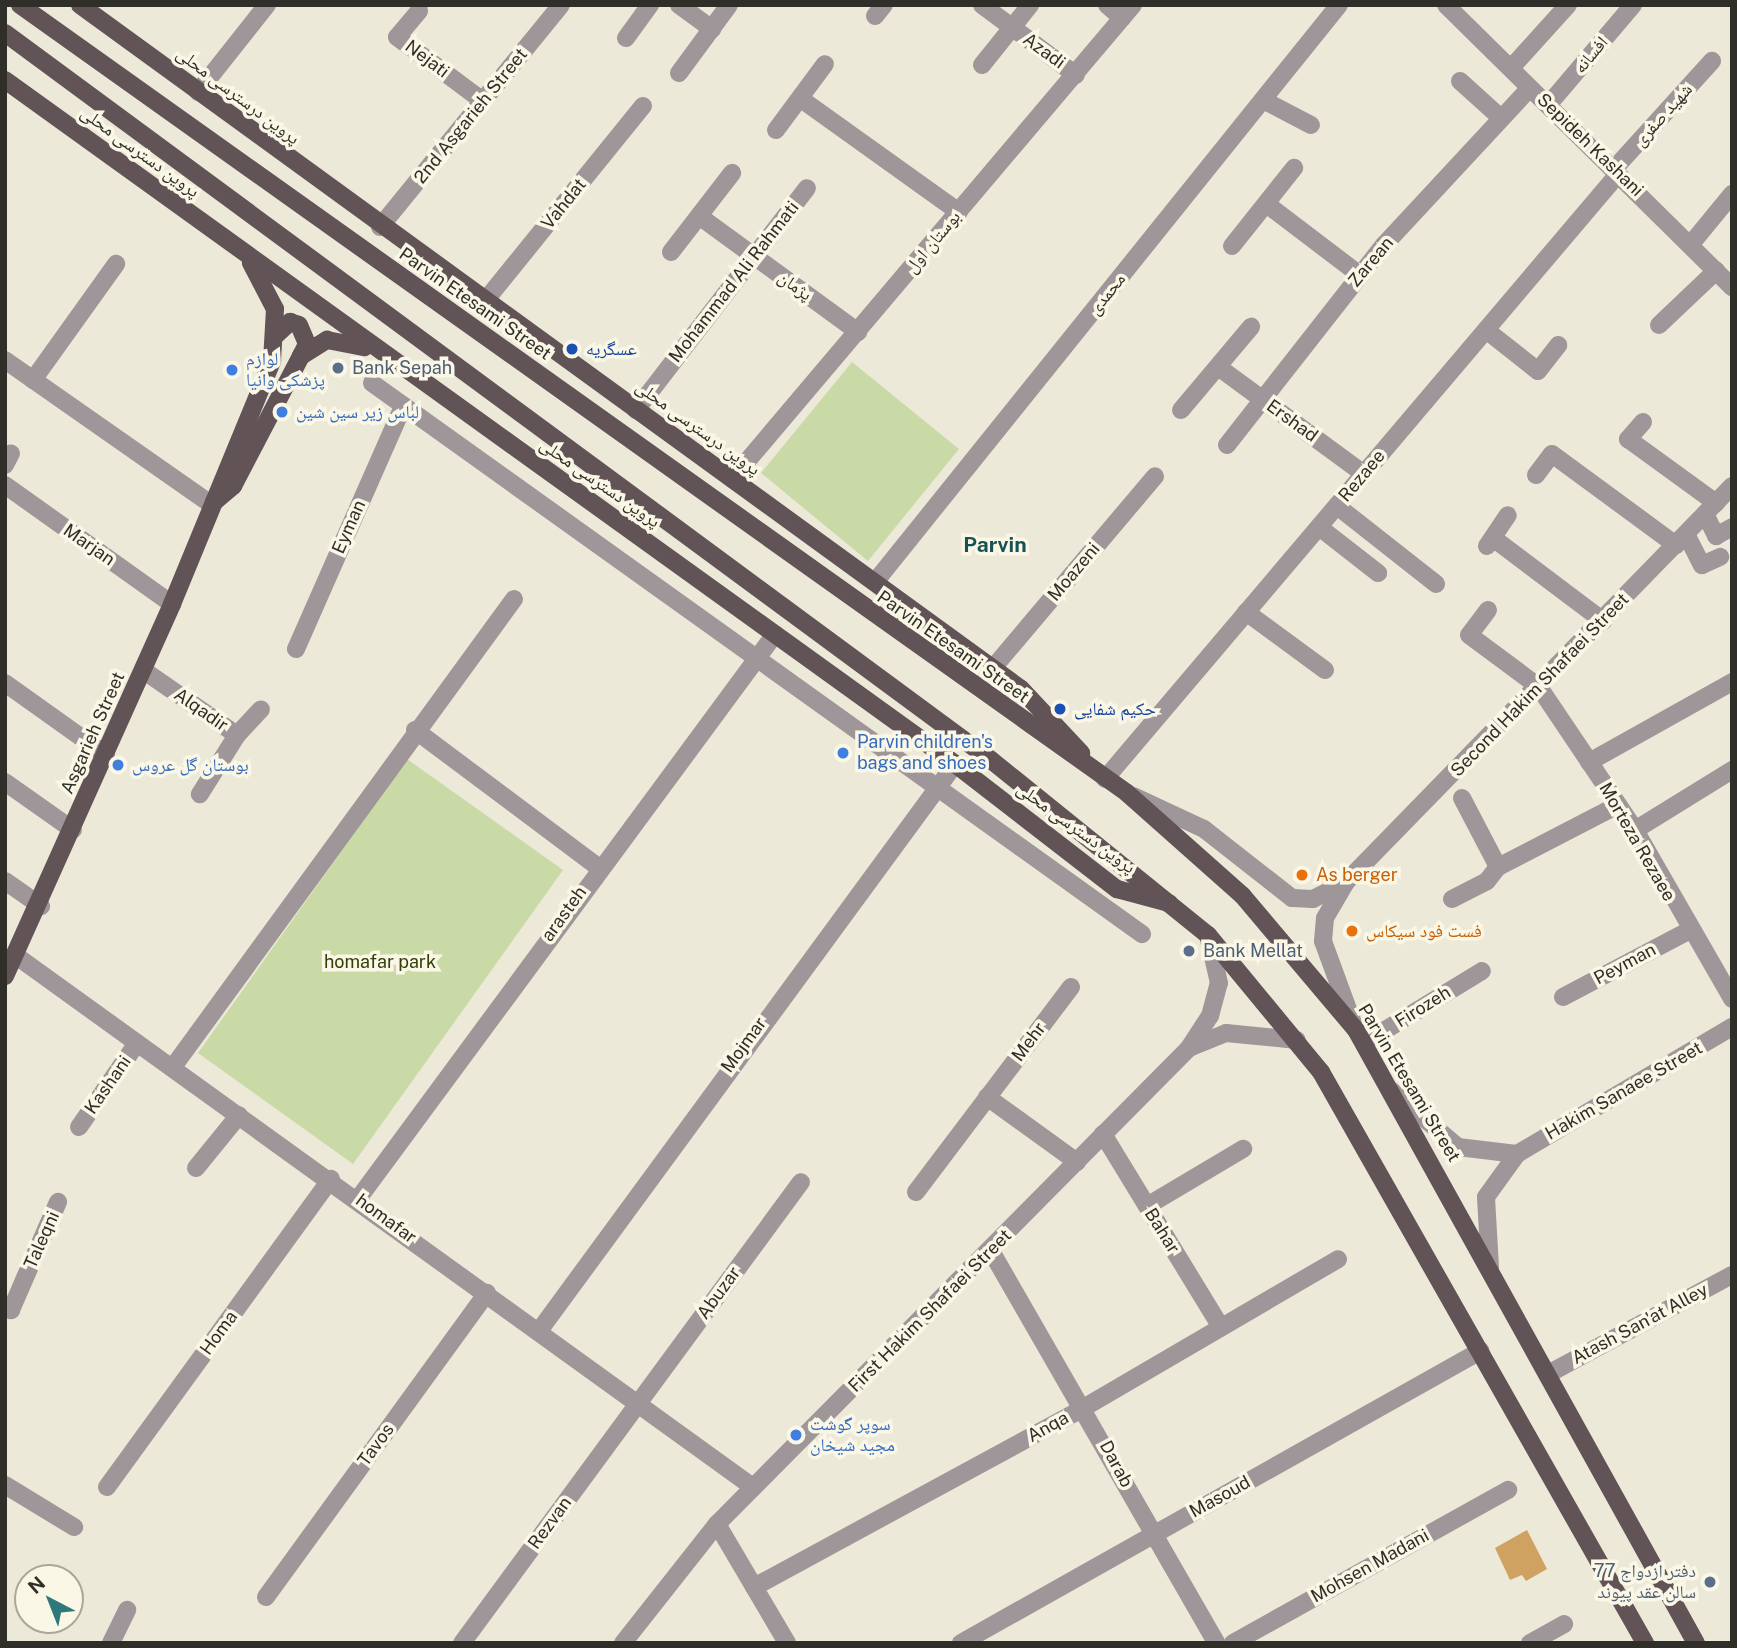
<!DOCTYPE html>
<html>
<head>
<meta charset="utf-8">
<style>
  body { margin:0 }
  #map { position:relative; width:1737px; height:1648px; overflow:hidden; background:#ede9d9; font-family:"Public Sans","Noto Naskh Arabic",sans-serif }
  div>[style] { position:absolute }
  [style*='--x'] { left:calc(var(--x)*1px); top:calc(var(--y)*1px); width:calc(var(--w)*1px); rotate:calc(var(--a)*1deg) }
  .green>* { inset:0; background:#c9daa6 }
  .building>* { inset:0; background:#d0a261 }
  .minor>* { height:18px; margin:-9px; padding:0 9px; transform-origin:9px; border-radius:9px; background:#9e9698 }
  .major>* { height:18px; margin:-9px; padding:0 9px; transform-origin:9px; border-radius:9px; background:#615356 }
  .dots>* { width:19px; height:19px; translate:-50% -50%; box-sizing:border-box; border:4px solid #faf7e6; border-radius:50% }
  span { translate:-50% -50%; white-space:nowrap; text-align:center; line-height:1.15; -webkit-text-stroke:7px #faf7e6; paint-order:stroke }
  .street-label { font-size:18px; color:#2f2e28 }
  .transit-label { font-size:18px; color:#164399 }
  .left { translate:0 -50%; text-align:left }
  .shop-label { font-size:18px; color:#366cbe }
  .service-label { font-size:18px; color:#4e5e75 }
  .right { translate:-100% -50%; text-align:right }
  .food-label { font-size:18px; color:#c56008 }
  .park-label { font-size:18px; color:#334009 }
  .quarter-label { font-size:21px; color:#165354; font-weight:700 }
  .frame { position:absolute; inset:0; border:7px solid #2f2e28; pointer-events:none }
  .north { position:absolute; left:14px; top:1564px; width:70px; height:70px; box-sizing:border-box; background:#faf7e6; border:2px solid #a9a79a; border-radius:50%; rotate:318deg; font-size:19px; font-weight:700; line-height:28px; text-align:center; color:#2f2e28 }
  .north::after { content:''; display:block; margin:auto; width:24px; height:32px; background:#2f797a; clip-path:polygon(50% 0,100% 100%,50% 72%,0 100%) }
</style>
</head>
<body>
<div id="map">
  <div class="green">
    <i style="clip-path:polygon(852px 362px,959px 449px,868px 561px,761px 473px)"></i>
    <i style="clip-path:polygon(407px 759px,563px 870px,353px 1164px,198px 1053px)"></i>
  </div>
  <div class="building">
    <i style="clip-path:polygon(1527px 1530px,1547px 1569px,1526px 1581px,1522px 1575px,1510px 1580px,1495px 1548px)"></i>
  </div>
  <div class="minor">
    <i style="--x:679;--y:5;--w:41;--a:36"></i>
    <i style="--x:982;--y:5;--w:117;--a:36.7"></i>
    <i style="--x:1107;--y:5;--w:20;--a:41"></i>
    <i style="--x:1446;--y:5;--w:402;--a:44.6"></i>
    <i style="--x:419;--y:11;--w:34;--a:130"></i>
    <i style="--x:397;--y:37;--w:107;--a:36.7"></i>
    <i style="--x:875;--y:16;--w:14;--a:-51"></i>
    <i style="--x:626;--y:38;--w:41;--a:-54"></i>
    <i style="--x:982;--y:65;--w:77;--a:-51.3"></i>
    <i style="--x:1511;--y:68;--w:85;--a:-47.9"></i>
    <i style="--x:679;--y:73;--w:84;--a:-53.7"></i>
    <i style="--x:1460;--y:81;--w:55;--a:42.1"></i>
    <i style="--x:198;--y:92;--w:111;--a:-51.6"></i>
    <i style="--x:801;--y:99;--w:194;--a:35.6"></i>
    <i style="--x:1263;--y:100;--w:54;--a:27.5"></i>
    <i style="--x:1549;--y:104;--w:130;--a:-49.7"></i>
    <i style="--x:776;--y:130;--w:82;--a:-53.4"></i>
    <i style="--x:1614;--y:169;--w:146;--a:-47.8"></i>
    <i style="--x:1269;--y:206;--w:114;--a:37.2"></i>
    <i style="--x:699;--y:216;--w:197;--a:36.1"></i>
    <i style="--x:380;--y:227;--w:286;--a:-50.8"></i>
    <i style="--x:1691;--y:244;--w:65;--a:-50.6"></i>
    <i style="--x:1232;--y:246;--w:100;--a:-51.5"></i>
    <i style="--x:671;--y:252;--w:100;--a:-52.3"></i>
    <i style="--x:485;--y:301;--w:251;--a:-51"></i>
    <i style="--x:1659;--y:325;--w:79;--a:-43.5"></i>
    <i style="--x:1486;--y:330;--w:66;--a:38.3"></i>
    <i style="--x:1538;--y:371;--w:33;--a:-52"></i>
    <i style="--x:5;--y:360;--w:251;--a:35"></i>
    <i style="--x:1221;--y:369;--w:177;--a:36.3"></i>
    <i style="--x:33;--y:380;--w:143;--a:-54.4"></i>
    <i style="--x:372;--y:383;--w:947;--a:35.59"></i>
    <i style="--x:636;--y:410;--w:280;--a:-52.4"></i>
    <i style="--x:1181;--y:410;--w:109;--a:-49.9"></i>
    <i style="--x:1643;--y:422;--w:23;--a:131"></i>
    <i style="--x:1628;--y:439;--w:109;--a:36"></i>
    <i style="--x:1227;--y:445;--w:254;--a:-51.9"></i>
    <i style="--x:1384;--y:245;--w:214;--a:-47.1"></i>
    <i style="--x:5;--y:465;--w:13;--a:-63"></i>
    <i style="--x:1536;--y:475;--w:26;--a:-53"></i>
    <i style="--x:1552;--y:454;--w:154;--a:36.3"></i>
    <i style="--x:732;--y:479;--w:621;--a:-49.77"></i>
    <i style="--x:5;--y:485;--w:205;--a:35.5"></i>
    <i style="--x:1337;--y:506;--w:126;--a:38.2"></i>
    <i style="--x:1705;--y:514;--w:25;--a:63"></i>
    <i style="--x:1716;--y:536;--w:18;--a:-29"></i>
    <i style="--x:1319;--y:527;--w:75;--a:37.9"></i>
    <i style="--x:1686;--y:534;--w:35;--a:63"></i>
    <i style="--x:1702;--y:565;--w:20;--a:-24"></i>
    <i style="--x:1493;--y:538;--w:138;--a:37"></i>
    <i style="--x:1487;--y:546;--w:37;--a:-56"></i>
    <i style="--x:875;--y:582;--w:740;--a:-51.2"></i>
    <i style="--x:1488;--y:610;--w:31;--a:127"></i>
    <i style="--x:1469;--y:635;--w:87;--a:36.6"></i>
    <i style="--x:1539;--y:687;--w:172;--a:56.1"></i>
    <i style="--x:1635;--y:830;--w:195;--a:60.1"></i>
    <i style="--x:1246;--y:612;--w:98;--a:36.3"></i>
    <i style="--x:296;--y:649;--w:266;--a:-66.2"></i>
    <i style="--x:993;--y:668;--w:251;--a:-49.8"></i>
    <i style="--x:143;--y:670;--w:114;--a:34.7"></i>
    <i style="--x:237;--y:735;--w:70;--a:122.1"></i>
    <i style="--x:5;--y:683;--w:124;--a:35.5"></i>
    <i style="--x:415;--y:730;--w:229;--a:36.8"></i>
    <i style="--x:237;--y:735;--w:35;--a:-47"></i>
    <i style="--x:1589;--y:762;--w:164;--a:-29.2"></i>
    <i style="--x:1105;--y:779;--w:793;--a:-49.7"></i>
    <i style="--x:5;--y:782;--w:83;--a:35.2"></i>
    <i style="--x:1133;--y:796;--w:78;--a:24.9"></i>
    <i style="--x:1204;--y:829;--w:112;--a:38.1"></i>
    <i style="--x:1292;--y:898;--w:21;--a:3"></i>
    <i style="--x:1313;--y:899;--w:37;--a:-27"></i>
    <i style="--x:1462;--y:798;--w:78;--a:62.4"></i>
    <i style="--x:1498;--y:867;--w:135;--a:-27.3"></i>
    <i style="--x:1635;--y:830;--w:114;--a:-31.7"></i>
    <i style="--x:5;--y:881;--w:44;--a:34.8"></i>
    <i style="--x:1452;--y:899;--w:39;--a:-27"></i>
    <i style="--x:1487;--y:881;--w:18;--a:-52"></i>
    <i style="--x:15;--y:955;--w:910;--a:35.79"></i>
    <i style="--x:1563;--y:997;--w:141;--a:-27.8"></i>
    <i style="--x:1353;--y:1023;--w:87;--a:-110.1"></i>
    <i style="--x:1323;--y:941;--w:23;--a:-85"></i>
    <i style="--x:1325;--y:918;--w:42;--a:-59.7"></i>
    <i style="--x:1346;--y:882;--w:553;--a:-45.73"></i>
    <i style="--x:1364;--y:1043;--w:138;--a:-31.4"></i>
    <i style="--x:1189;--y:1048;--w:40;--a:-22"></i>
    <i style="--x:1226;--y:1033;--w:71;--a:5.6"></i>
    <i style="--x:173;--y:1067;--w:579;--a:-53.92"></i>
    <i style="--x:1392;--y:1091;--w:87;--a:40.3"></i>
    <i style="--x:1458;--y:1147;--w:59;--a:6.8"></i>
    <i style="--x:987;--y:1097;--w:111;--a:35.8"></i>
    <i style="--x:79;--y:1127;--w:102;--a:-55.4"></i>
    <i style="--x:1103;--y:1134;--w:226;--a:58.6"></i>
    <i style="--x:196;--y:1168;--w:68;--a:-50.9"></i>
    <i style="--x:916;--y:1192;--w:257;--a:-52.9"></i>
    <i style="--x:358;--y:1199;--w:702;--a:-53.57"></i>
    <i style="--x:1147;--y:1206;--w:112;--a:-30.7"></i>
    <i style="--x:991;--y:1251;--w:452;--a:60.1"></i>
    <i style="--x:1490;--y:1267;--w:70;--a:-93.3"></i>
    <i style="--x:1486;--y:1197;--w:53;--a:-54.2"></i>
    <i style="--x:1517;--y:1154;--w:250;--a:-30.6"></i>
    <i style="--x:5;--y:1307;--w:7;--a:27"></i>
    <i style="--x:11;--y:1310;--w:118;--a:-66.5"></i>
    <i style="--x:539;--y:1331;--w:703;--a:-53.73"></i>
    <i style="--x:1548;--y:1374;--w:209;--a:-28.3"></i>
    <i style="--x:5;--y:1485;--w:81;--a:31.3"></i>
    <i style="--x:107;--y:1487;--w:381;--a:-54"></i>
    <i style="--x:717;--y:1524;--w:138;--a:59.5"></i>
    <i style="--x:754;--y:1587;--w:377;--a:-28.5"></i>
    <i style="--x:1085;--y:1407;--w:293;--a:-30.3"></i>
    <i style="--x:266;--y:1597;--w:376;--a:-54"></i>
    <i style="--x:111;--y:1643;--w:37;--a:-64"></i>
    <i style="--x:462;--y:1643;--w:572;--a:-53.67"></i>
    <i style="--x:623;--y:1643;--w:152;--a:-51.7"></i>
    <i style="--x:717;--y:1524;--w:670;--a:-45.24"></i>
    <i style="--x:1189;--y:1048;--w:38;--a:-57"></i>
    <i style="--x:1210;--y:1016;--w:34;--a:-75"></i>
    <i style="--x:1219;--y:983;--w:49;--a:-102.9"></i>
    <i style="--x:961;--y:1643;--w:596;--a:-29.36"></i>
    <i style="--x:1233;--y:1643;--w:315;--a:-29.1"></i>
    <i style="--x:1530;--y:1643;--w:39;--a:-29"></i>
  </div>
  <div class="major">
    <i style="--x:20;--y:5;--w:1359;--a:35.44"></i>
    <i style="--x:1127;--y:793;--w:154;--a:41.6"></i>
    <i style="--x:1242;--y:895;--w:177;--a:49.8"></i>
    <i style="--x:1356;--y:1030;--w:701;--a:60.99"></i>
    <i style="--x:80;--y:5;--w:1163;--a:36.01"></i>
    <i style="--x:1021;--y:689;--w:88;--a:46.8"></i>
    <i style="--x:5;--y:33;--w:1225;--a:36.4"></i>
    <i style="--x:991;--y:760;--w:279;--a:38.9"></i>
    <i style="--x:1208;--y:935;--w:178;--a:50.5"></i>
    <i style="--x:1321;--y:1072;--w:657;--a:60.43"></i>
    <i style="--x:5;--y:80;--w:1171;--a:35.75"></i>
    <i style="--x:955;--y:764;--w:205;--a:37.7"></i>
    <i style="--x:1117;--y:889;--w:54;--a:15.1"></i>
    <i style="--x:275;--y:336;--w:21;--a:-43"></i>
    <i style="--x:290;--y:322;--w:9;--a:18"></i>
    <i style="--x:299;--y:325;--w:21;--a:67"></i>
    <i style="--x:307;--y:344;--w:13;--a:117"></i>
    <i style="--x:214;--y:502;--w:25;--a:-40"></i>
    <i style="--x:233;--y:486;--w:147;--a:-62.4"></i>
    <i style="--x:301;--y:356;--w:31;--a:-32"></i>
    <i style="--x:327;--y:340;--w:38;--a:11"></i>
    <i style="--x:5;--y:976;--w:408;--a:-65.8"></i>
    <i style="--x:172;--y:604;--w:263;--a:-67.6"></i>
    <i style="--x:272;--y:361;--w:52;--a:-86.7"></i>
    <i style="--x:275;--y:309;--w:52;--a:-117.6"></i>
  </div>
  <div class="dots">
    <i style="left:572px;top:349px;background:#1a4fb4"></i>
    <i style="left:338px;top:368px;background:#5c6f8a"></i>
    <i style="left:232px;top:370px;background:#3f7fe0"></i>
    <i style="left:282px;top:412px;background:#3f7fe0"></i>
    <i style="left:1060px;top:709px;background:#1a4fb4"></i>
    <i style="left:843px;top:753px;background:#3f7fe0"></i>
    <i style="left:118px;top:765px;background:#3f7fe0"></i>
    <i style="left:1302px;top:875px;background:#e8710a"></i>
    <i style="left:1352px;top:931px;background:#e8710a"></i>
    <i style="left:1189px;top:951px;background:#5c6f8a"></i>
    <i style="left:796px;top:1435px;background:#3f7fe0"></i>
    <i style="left:1710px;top:1582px;background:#5c6f8a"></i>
  </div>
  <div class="street-label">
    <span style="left:1044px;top:51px;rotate:36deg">Azadi</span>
    <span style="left:1591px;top:55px;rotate:-50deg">افسانه</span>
    <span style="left:427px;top:59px;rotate:37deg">Nejati</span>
    <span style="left:238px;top:96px;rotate:37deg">پروین درسترسی محلی</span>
    <span style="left:1663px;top:115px;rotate:-48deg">شهید صفری</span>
    <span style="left:471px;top:116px;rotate:-51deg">2nd Asgarieh Street</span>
    <span style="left:1590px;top:145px;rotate:44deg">Sepideh Kashani</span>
    <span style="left:140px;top:152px;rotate:36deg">پروین دسترسی محلی</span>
    <span style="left:564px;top:204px;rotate:-51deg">Vahdat</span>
    <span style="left:933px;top:242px;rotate:-50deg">بوستان اول</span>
    <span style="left:1371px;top:262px;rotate:-50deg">Zarean</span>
    <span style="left:734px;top:282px;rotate:-52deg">Mohammad Ali Rahmati</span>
    <span style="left:795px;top:286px;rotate:36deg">پژمان</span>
    <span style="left:1107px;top:294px;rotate:-51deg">محمدی</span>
    <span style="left:475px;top:304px;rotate:35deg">Parvin Etesami Street</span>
    <span style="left:1292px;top:421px;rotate:36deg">Ershad</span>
    <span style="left:698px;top:428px;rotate:36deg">پروین درسترسی محلی</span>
    <span style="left:1362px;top:476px;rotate:-50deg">Rezaee</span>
    <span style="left:600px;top:483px;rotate:35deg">پروین دسترسی محلی</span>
    <span style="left:349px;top:527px;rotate:-66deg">Eyman</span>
    <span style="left:89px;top:545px;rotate:35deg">Marjan</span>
    <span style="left:1074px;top:572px;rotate:-50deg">Moazeni</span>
    <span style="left:953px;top:647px;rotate:35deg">Parvin Etesami Street</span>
    <span style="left:1540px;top:685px;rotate:-46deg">Second Hakim Shafaei Street</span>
    <span style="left:201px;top:710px;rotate:35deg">Alqadir</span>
    <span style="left:93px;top:733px;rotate:-66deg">Asgarieh Street</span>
    <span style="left:1076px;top:828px;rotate:36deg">پروین دسترسی محلی</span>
    <span style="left:1637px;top:842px;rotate:60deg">Morteza Rezaee</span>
    <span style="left:564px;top:914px;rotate:-54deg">arasteh</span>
    <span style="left:1625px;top:964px;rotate:-28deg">Peyman</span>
    <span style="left:1423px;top:1007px;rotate:-32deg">Firozeh</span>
    <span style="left:1029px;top:1042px;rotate:-53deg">Mehr</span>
    <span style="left:744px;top:1045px;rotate:-54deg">Mojmar</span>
    <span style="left:1409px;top:1083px;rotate:59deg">Parvin Etesami Street</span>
    <span style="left:108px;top:1085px;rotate:-55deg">Kashani</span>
    <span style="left:1624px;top:1091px;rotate:-30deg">Hakim Sanaee Street</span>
    <span style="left:386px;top:1219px;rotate:36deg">homafar</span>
    <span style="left:1162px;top:1231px;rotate:58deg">Bahar</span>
    <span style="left:42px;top:1240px;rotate:-66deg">Taleqni</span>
    <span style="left:719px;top:1293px;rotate:-54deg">Abuzar</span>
    <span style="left:930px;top:1311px;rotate:-45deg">First Hakim Shafaei Street</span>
    <span style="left:1640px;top:1324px;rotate:-28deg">Atash San'at Alley</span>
    <span style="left:219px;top:1333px;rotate:-54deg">Homa</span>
    <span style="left:1048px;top:1427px;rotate:-29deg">Anqa</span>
    <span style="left:376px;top:1445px;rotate:-54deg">Tavos</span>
    <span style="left:1116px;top:1464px;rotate:62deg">Darab</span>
    <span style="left:1220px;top:1497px;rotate:-29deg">Masoud</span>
    <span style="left:550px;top:1523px;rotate:-54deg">Rezvan</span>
    <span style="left:1370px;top:1566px;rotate:-29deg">Mohsen Madani</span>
  </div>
  <div class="transit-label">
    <span class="left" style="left:586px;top:349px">عسگریه</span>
    <span class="left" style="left:1074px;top:709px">حکیم شفایی</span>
  </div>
  <div class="shop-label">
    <span class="left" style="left:246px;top:370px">لوازم<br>پزشکی وانیا</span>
    <span class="left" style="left:296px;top:412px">لباس زیر سین شین</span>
    <span class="left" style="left:857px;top:753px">Parvin children's<br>bags and shoes</span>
    <span class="left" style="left:132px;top:765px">بوستان گل عروس</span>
    <span class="left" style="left:810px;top:1435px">سوپر گوشت<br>مجید شیخان</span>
  </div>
  <div class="service-label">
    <span class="left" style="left:352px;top:368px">Bank Sepah</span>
    <span class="left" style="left:1203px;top:951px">Bank Mellat</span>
    <span class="right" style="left:1696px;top:1582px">دفتر ازدواج 77<br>سالن عقد پیوند</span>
  </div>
  <div class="food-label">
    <span class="left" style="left:1316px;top:875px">As berger</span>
    <span class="left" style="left:1366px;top:931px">فست فود سیکاس</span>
  </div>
  <div class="park-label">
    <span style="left:380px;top:962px">homafar park</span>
  </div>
  <div class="quarter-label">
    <span style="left:995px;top:545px">Parvin</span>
  </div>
  <div class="frame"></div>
  <div class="north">N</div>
</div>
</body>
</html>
